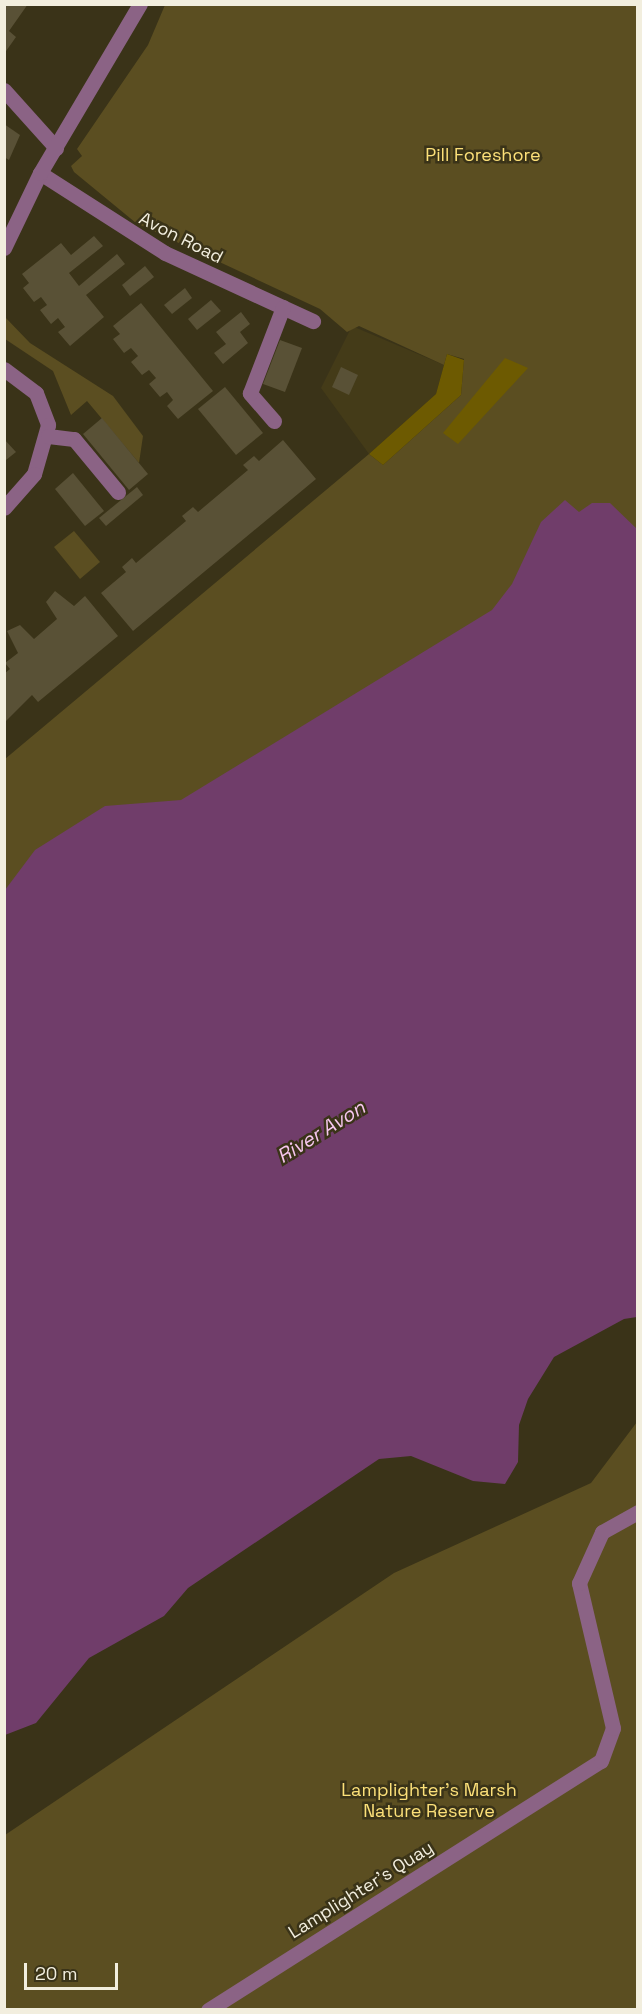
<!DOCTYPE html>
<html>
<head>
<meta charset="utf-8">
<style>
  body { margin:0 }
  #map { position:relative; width:642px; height:2014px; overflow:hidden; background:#3a3318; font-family:"Space Grotesk",sans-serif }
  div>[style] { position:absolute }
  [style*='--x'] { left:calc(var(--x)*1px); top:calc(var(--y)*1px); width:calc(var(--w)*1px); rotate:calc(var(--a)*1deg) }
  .built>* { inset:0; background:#443b18 }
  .green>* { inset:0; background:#5b4e21 }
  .forest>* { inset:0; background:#6d5a01 }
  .water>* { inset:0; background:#703d6a }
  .building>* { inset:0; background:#595136 }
  .minor>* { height:15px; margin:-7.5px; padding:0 7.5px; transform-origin:7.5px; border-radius:7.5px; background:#8b6385 }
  span { translate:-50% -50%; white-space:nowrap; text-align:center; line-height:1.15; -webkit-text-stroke:5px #3a3318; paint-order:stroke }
  .park-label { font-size:18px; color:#fce079 }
  .street-label { font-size:18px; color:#f2eede }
  .water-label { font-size:20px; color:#f7c7ef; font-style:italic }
  .frame { position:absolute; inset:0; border:6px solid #f2eede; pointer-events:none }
  .scale { position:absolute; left:24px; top:1963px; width:94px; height:27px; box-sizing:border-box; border:3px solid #f2eede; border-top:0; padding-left:8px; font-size:18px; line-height:21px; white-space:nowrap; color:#f2eede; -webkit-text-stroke:4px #3a3318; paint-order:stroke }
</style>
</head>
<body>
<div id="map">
  <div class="built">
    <i style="clip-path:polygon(352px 326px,444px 365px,436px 394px,369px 454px,321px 388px)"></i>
  </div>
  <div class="green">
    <i style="clip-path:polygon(165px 5px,637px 5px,637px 748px,5px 1162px,5px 759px,369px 454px,383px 465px,461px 395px,464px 359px,447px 354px,444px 365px,359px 326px,347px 332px,320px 309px,136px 223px,74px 172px,71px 166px,82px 156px,77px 149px,148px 45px)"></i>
    <i style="clip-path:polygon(4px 316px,30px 343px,113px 396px,143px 436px,139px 463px,87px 401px,71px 415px,53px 371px,5px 339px)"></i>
    <i style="clip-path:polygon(74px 531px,100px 562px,80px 579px,54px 547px)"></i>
    <i style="clip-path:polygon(637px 1422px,637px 2009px,5px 2010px,5px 1835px,394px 1573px,591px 1483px)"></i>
  </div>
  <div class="forest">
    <i style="clip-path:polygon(447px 354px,464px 360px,461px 395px,383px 465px,369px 454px,436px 394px)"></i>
    <i style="clip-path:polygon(505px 358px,528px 368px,458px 444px,443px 433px)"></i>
  </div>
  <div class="water">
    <i style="clip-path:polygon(565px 500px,579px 512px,592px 503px,610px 503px,637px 529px,637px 1317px,624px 1319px,554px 1357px,528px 1399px,519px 1425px,518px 1462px,505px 1484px,473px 1481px,411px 1456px,379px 1459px,188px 1588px,164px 1616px,89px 1658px,36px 1723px,5px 1735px,5px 890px,35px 850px,105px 806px,181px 800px,492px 610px,512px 584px,541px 522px)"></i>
  </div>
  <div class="building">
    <i style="clip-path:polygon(4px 4px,28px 4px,9px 31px,16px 37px,4px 54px)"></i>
    <i style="clip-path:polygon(4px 124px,20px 135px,9px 160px,4px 157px)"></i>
    <i style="clip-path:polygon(94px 236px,103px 246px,69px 273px,79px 286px,117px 254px,125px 264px,86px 295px,104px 317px,70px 346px,58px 332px,65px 327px,58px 318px,51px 324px,40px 310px,47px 305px,41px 297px,34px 302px,23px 288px,29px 283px,22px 274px,61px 243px,71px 255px)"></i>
    <i style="clip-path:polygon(145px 266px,154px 277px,130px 296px,122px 285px)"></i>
    <i style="clip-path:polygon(185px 288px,192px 298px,172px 314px,164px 305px)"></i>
    <i style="clip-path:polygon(211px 300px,221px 311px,197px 330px,188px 319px)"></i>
    <i style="clip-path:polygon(141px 303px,213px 391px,178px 419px,167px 406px,173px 400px,167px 392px,160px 397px,149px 384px,156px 378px,149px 370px,142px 375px,131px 362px,138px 356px,131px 348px,124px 353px,113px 339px,120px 334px,113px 326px)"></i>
    <i style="clip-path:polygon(241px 312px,250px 324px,240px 332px,248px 343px,223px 364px,214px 353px,226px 344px,216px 332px)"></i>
    <i style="clip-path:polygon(280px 340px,302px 348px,285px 392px,263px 384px)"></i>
    <i style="clip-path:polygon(341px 367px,358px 375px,349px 395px,332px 387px)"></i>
    <i style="clip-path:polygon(225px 387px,263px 433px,236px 455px,198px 409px)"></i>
    <i style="clip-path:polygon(102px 418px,148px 474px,129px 490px,83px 434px)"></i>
    <i style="clip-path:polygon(4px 439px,16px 452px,6px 460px,4px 458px)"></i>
    <i style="clip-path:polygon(283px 440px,316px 479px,133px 631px,101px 593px,126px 572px,122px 567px,132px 558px,136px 563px,186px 521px,182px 516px,193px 507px,198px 512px,248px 470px,243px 465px,254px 456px,259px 461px)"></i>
    <i style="clip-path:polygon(73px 473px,104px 511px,85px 526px,55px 489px)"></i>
    <i style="clip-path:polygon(137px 487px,143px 495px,106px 526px,99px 518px)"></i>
    <i style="clip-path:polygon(55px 591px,74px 606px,85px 596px,118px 636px,38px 702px,32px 695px,4px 723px,4px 674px,10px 669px,5px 663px,18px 653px,7px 631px,20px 625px,34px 639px,57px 619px,46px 602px)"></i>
  </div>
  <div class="minor">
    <i style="--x:4;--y:90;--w:78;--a:48.1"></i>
    <i style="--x:40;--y:173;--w:148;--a:32.6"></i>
    <i style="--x:165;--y:253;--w:163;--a:24.7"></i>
    <i style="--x:4;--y:248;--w:83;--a:-64.4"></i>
    <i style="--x:40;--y:173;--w:196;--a:-59.4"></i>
    <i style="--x:4;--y:369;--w:40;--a:37"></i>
    <i style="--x:36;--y:393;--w:34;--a:69"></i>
    <i style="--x:48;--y:425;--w:51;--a:105.9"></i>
    <i style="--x:34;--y:474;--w:45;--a:131.4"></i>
    <i style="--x:274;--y:421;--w:37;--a:-131"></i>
    <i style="--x:250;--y:393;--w:92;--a:-69"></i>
    <i style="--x:48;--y:436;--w:26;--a:7"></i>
    <i style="--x:74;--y:439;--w:69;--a:50.3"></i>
    <i style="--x:208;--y:2010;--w:465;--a:-32.4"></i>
    <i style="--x:601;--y:1761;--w:35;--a:-70"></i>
    <i style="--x:613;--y:1728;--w:149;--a:-103.2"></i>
    <i style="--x:579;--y:1583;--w:56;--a:-65.7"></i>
    <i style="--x:602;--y:1532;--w:41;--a:-29.1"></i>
  </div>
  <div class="park-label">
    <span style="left:483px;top:155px">Pill Foreshore</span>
    <span style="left:429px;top:1801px">Lamplighter's Marsh<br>Nature Reserve</span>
  </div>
  <div class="street-label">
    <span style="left:181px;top:238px;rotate:27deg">Avon Road</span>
    <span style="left:361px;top:1890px;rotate:-32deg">Lamplighter's Quay</span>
  </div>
  <div class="water-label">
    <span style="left:321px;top:1132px;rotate:-32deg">River Avon</span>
  </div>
  <div class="frame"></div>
  <div class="scale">20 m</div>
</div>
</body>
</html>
